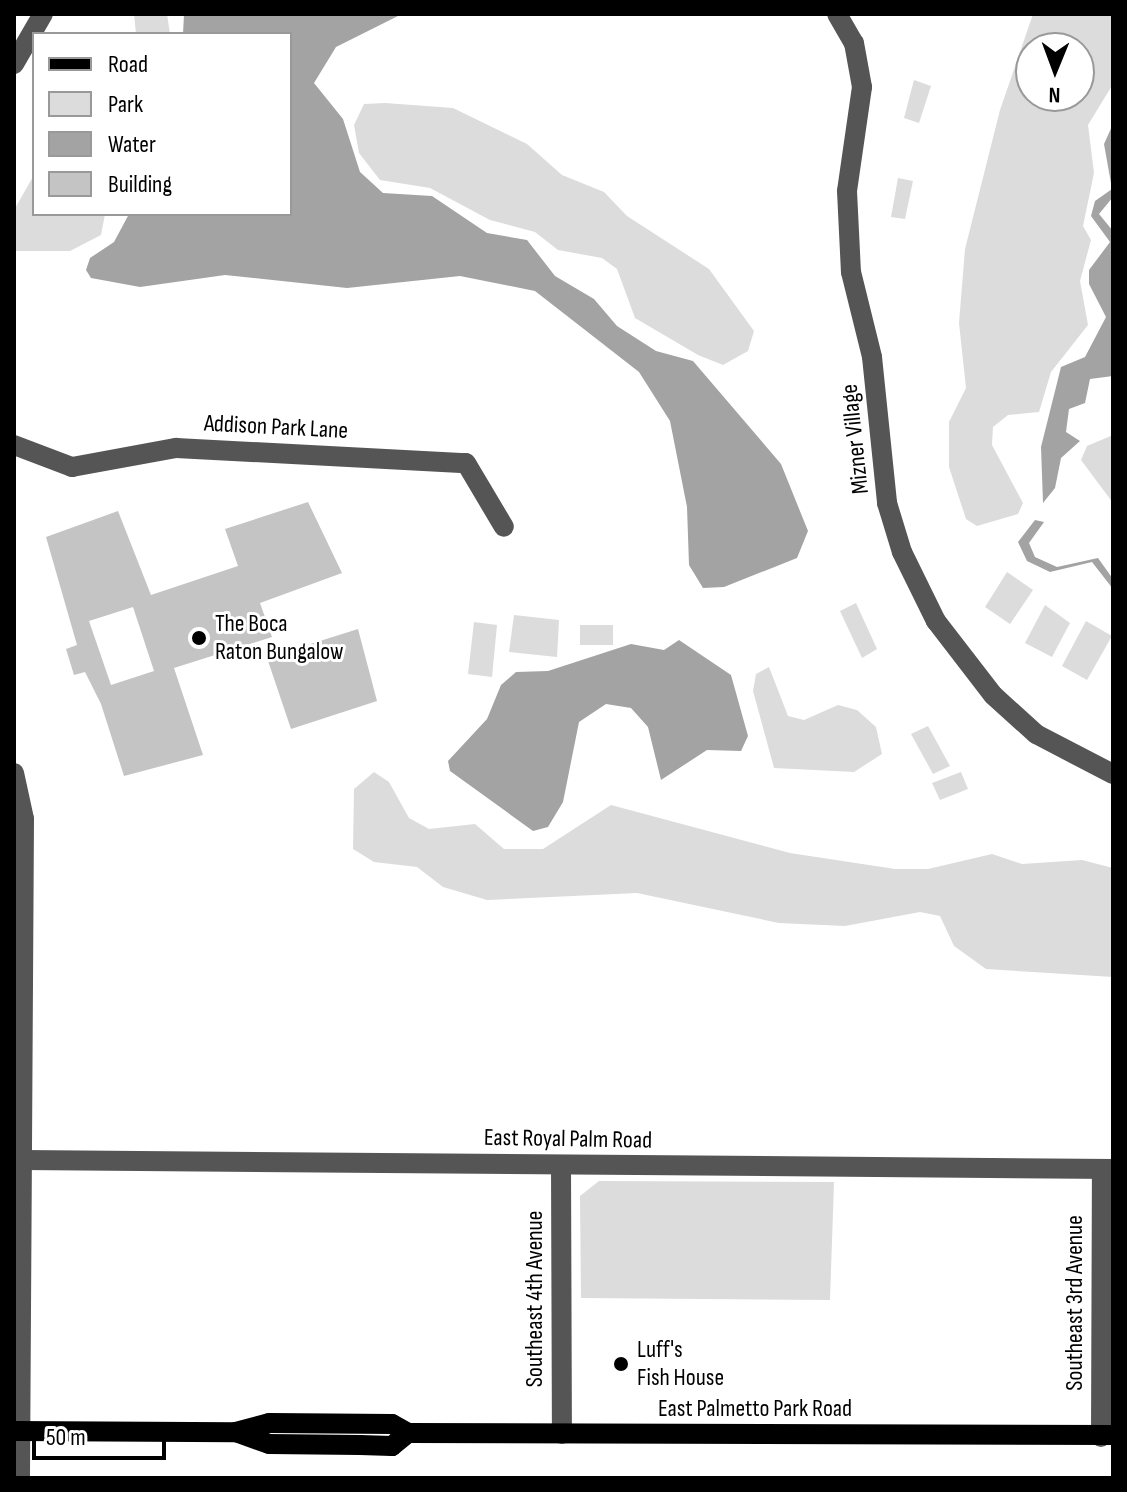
<!DOCTYPE html>
<html>
<head>
<meta charset="utf-8">
<style>
  body { margin:0 }
  #map { position:relative; width:1127px; height:1492px; overflow:hidden; background:#fff; font-family:"Sofia Sans Condensed",sans-serif }
  div>[style] { position:absolute }
  [style*='--x'] { left:calc(var(--x)*1px); top:calc(var(--y)*1px); width:calc(var(--w)*1px); rotate:calc(var(--a)*1deg) }
  .green>* { inset:0; background:#dcdcdc }
  .water>* { inset:0; background:#a3a3a3 }
  .building>* { inset:0; background:#c4c4c4 }
  .minor>* { height:20px; margin:-10px; padding:0 10px; transform-origin:10px; border-radius:10px; background:#555 }
  .major>* { height:20px; margin:-10px; padding:0 10px; transform-origin:10px; border-radius:10px; background:#000 }
  .dots>* { width:22px; height:22px; translate:-50% -50%; box-sizing:border-box; border:4px solid #fff; border-radius:50% }
  span { translate:-50% -50%; white-space:nowrap; text-align:center; line-height:1.15; -webkit-text-stroke:6px #fff; paint-order:stroke }
  .street-label { font-size:24px; color:#000 }
  .poi-label { font-size:24px; color:#000 }
  .left { translate:0 -50%; text-align:left }
  .frame { position:absolute; inset:0; border:16px solid #000; pointer-events:none }
  .legend { position:absolute; left:32px; top:32px; width:260px; height:184px; box-sizing:border-box; background:#fff; border:2px solid #999; margin:0; padding:10px 14px; list-style:none; font-size:24px; color:#000 }
  .legend li { display:flex; align-items:center; gap:16px; height:40px }
  .legend b { width:40px; border:2px solid #999 }
  .north { position:absolute; left:1015px; top:32px; width:80px; height:80px; box-sizing:border-box; background:#fff; border:2px solid #999; border-radius:50%; rotate:181deg; font-size:22px; font-weight:700; line-height:32px; text-align:center; color:#000 }
  .north::after { content:''; display:block; margin:auto; width:28px; height:36px; background:#000; clip-path:polygon(50% 0,100% 100%,50% 72%,0 100%) }
  .scale { position:absolute; left:32px; top:1424px; width:134px; height:36px; box-sizing:border-box; border:4px solid #000; border-top:0; padding-left:10px; font-size:24px; line-height:28px; white-space:nowrap; color:#000; -webkit-text-stroke:6px #fff; paint-order:stroke }
</style>
</head>
<body>
<div id="map">
  <div class="green">
    <i style="clip-path:polygon(134px 14px,167px 14px,170px 34px,136px 34px)"></i>
    <i style="clip-path:polygon(evenodd,1033px 14px,1113px 14px,1113px 84px,1088px 125px,1094px 173px,1083px 226px,1091px 240px,1080px 281px,1088px 325px,1051px 372px,1039px 412px,1008px 415px,993px 427px,992px 445px,1023px 503px,1018px 514px,977px 526px,966px 519px,949px 467px,949px 422px,966px 388px,959px 323px,965px 249px,1000px 110px,1033px 14px,1031px 48px,1079px 48px,1079px 96px,1031px 96px,1031px 48px)"></i>
    <i style="clip-path:polygon(914px 80px,931px 86px,919px 123px,904px 118px)"></i>
    <i style="clip-path:polygon(385px 103px,453px 108px,527px 144px,562px 175px,604px 192px,627px 216px,709px 269px,754px 331px,748px 351px,723px 365px,698px 355px,635px 318px,617px 269px,602px 258px,558px 250px,535px 232px,490px 220px,430px 188px,380px 180px,359px 153px,354px 125px,364px 104px)"></i>
    <i style="clip-path:polygon(34px 175px,34px 214px,105px 214px,101px 235px,70px 251px,14px 251px,14px 210px)"></i>
    <i style="clip-path:polygon(898px 178px,913px 181px,905px 219px,891px 217px)"></i>
    <i style="clip-path:polygon(1113px 435px,1113px 503px,1081px 460px,1087px 446px)"></i>
    <i style="clip-path:polygon(1007px 572px,1033px 590px,1010px 624px,985px 607px)"></i>
    <i style="clip-path:polygon(856px 603px,877px 649px,862px 658px,840px 611px)"></i>
    <i style="clip-path:polygon(1045px 605px,1070px 623px,1052px 657px,1025px 643px)"></i>
    <i style="clip-path:polygon(514px 615px,559px 620px,557px 657px,509px 652px)"></i>
    <i style="clip-path:polygon(1086px 621px,1112px 636px,1087px 680px,1062px 666px)"></i>
    <i style="clip-path:polygon(474px 622px,497px 625px,492px 677px,468px 674px)"></i>
    <i style="clip-path:polygon(580px 625px,613px 625px,613px 645px,580px 645px)"></i>
    <i style="clip-path:polygon(769px 667px,788px 716px,804px 720px,838px 705px,857px 710px,876px 727px,882px 754px,854px 772px,774px 768px,753px 691px,756px 674px)"></i>
    <i style="clip-path:polygon(928px 726px,950px 766px,933px 774px,911px 734px)"></i>
    <i style="clip-path:polygon(374px 772px,389px 782px,409px 818px,429px 829px,475px 824px,504px 849px,543px 849px,611px 805px,790px 853px,895px 869px,928px 869px,992px 854px,1022px 864px,1082px 860px,1113px 868px,1113px 977px,986px 969px,954px 946px,940px 916px,920px 912px,845px 926px,779px 923px,637px 893px,487px 900px,443px 887px,417px 867px,374px 862px,353px 849px,354px 789px)"></i>
    <i style="clip-path:polygon(961px 772px,968px 789px,940px 800px,932px 783px)"></i>
    <i style="clip-path:polygon(599px 1181px,834px 1182px,830px 1300px,581px 1298px,580px 1196px)"></i>
  </div>
  <div class="water">
    <i style="clip-path:polygon(184px 14px,402px 14px,336px 47px,314px 83px,343px 119px,360px 172px,383px 193px,432px 196px,487px 233px,527px 240px,555px 276px,594px 299px,617px 326px,656px 351px,693px 361px,781px 464px,808px 531px,797px 558px,724px 587px,703px 588px,689px 565px,687px 507px,670px 421px,639px 372px,535px 291px,460px 276px,347px 288px,225px 275px,140px 287px,91px 278px,86px 270px,90px 258px,114px 242px,129px 214px,290px 214px,290px 34px,183px 34px)"></i>
    <i style="clip-path:polygon(1113px 124px,1113px 197px,1099px 214px,1113px 231px,1113px 376px,1090px 379px,1085px 403px,1069px 409px,1066px 432px,1080px 441px,1061px 458px,1055px 488px,1043px 503px,1041px 447px,1061px 367px,1085px 357px,1106px 317px,1089px 284px,1089px 270px,1110px 242px,1091px 216px,1095px 201px,1112px 189px,1104px 144px)"></i>
    <i style="clip-path:polygon(1035px 520px,1044px 522px,1029px 543px,1035px 557px,1057px 567px,1098px 558px,1113px 579px,1113px 589px,1092px 562px,1050px 572px,1027px 561px,1018px 542px)"></i>
    <i style="clip-path:polygon(679px 640px,731px 675px,748px 736px,741px 751px,707px 750px,661px 780px,648px 727px,631px 708px,606px 704px,579px 722px,563px 802px,548px 827px,533px 831px,450px 771px,448px 761px,487px 719px,501px 685px,516px 672px,548px 671px,631px 644px,664px 650px)"></i>
  </div>
  <div class="building">
    <i style="clip-path:polygon(evenodd,308px 502px,342px 573px,260px 603px,272px 637px,174px 668px,203px 755px,124px 776px,101px 704px,85px 672px,74px 675px,66px 649px,77px 645px,46px 537px,118px 511px,151px 595px,238px 566px,225px 529px,308px 502px,133px 607px,154px 671px,111px 685px,89px 621px,133px 607px)"></i>
    <i style="clip-path:polygon(358px 629px,377px 701px,291px 729px,265px 652px,283px 646px,285px 652px)"></i>
  </div>
  <div class="minor">
    <i style="--x:837;--y:14;--w:34;--a:60"></i>
    <i style="--x:854;--y:43;--w:45;--a:79.7"></i>
    <i style="--x:862;--y:87;--w:105;--a:98.2"></i>
    <i style="--x:847;--y:191;--w:81;--a:87.2"></i>
    <i style="--x:851;--y:272;--w:88;--a:76.1"></i>
    <i style="--x:872;--y:357;--w:147;--a:84.1"></i>
    <i style="--x:887;--y:503;--w:51;--a:73"></i>
    <i style="--x:902;--y:552;--w:77;--a:63.8"></i>
    <i style="--x:936;--y:621;--w:93;--a:52.4"></i>
    <i style="--x:993;--y:695;--w:58;--a:42.2"></i>
    <i style="--x:1036;--y:734;--w:87;--a:27.5"></i>
    <i style="--x:14;--y:64;--w:58;--a:-59.9"></i>
    <i style="--x:14;--y:445;--w:62;--a:20.8"></i>
    <i style="--x:72;--y:467;--w:106;--a:-10.4"></i>
    <i style="--x:176;--y:448;--w:290;--a:3"></i>
    <i style="--x:466;--y:463;--w:74;--a:59.3"></i>
    <i style="--x:14;--y:773;--w:47;--a:77.7"></i>
    <i style="--x:24;--y:819;--w:659;--a:90.35"></i>
    <i style="--x:22;--y:1160;--w:1091;--a:0.47"></i>
    <i style="--x:561;--y:1165;--w:269;--a:89.8"></i>
    <i style="--x:1101;--y:1437;--w:268;--a:-89.8"></i>
  </div>
  <div class="major">
    <i style="--x:14;--y:1431;--w:222;--a:0.3"></i>
    <i style="--x:236;--y:1432;--w:34;--a:-15"></i>
    <i style="--x:269;--y:1423;--w:123;--a:0.5"></i>
    <i style="--x:392;--y:1424;--w:18;--a:29"></i>
    <i style="--x:408;--y:1433;--w:705;--a:0.16"></i>
    <i style="--x:236;--y:1432;--w:35;--a:20"></i>
    <i style="--x:269;--y:1444;--w:91;--a:0.6"></i>
    <i style="--x:360;--y:1445;--w:32;--a:2"></i>
    <i style="--x:392;--y:1446;--w:21;--a:-39"></i>
  </div>
  <div class="dots">
    <i style="left:199px;top:638px;background:#000"></i>
    <i style="left:621px;top:1364px;background:#000"></i>
  </div>
  <div class="street-label">
    <span style="left:276px;top:427px;rotate:3deg">Addison Park Lane</span>
    <span style="left:855px;top:439px;rotate:-96deg">Mizner Village</span>
    <span style="left:568px;top:1139px;rotate:1deg">East Royal Palm Road</span>
    <span style="left:535px;top:1299px;rotate:-90deg">Southeast 4th Avenue</span>
    <span style="left:1075px;top:1303px;rotate:-90deg">Southeast 3rd Avenue</span>
    <span style="left:755px;top:1409px">East Palmetto Park Road</span>
  </div>
  <div class="poi-label">
    <span class="left" style="left:215px;top:638px">The Boca<br>Raton Bungalow</span>
    <span class="left" style="left:637px;top:1364px">Luff's<br>Fish House</span>
  </div>
  <div class="frame"></div>
  <ul class="legend">
  <li><b style="height:10px;background:#000"></b>Road</li>
  <li><b style="height:22px;background:#dcdcdc"></b>Park</li>
  <li><b style="height:22px;background:#a3a3a3"></b>Water</li>
  <li><b style="height:22px;background:#c4c4c4"></b>Building</li>
  </ul>
  <div class="north">N</div>
  <div class="scale">50 m</div>
</div>
</body>
</html>
